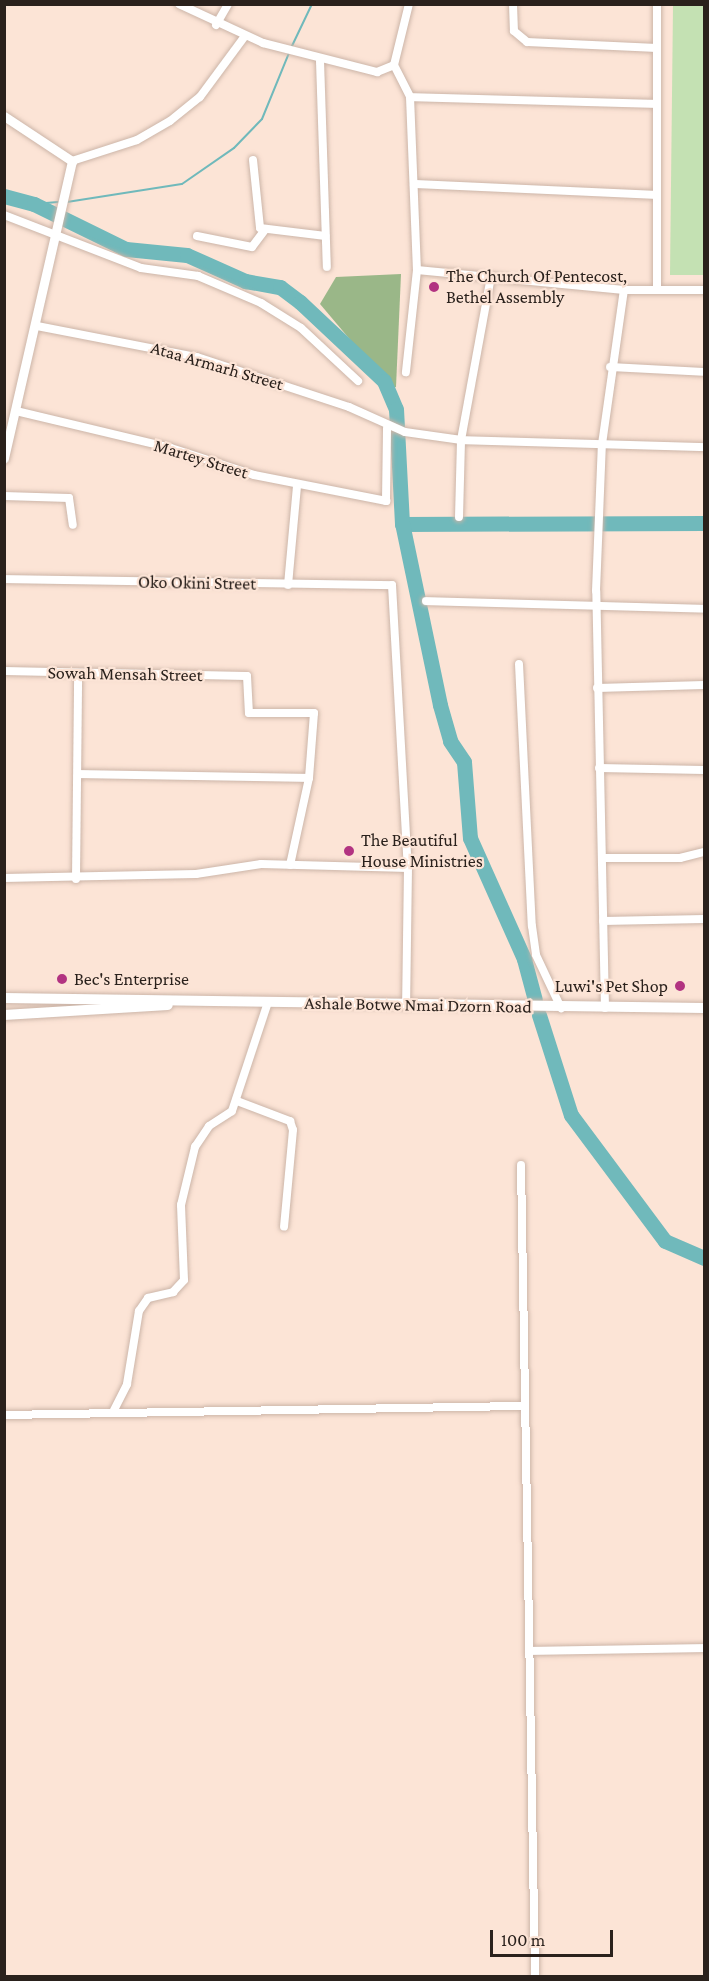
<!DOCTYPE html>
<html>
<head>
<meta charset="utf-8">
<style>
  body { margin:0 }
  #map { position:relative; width:709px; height:1981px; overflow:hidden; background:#fce4d6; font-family:"Crimson Pro",serif }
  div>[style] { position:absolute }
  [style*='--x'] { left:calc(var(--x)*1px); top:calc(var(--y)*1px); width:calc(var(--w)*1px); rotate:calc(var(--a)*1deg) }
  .green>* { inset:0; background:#c4e1b3 }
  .forest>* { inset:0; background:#9ab788 }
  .stream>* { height:2px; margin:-1px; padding:0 1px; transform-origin:1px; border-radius:1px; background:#70b9bb }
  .river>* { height:15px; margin:-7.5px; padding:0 7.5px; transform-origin:7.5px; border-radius:7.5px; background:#70b9bb }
  .roads { filter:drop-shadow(0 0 2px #ccb5a8) drop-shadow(0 0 2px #ccb5a8) }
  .minor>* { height:8px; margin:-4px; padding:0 4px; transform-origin:4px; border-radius:4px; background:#fff }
  .tertiary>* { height:9px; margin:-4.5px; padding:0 4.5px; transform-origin:4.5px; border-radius:4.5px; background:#fff }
  .secondary>* { height:10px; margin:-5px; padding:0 5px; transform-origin:5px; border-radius:5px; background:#fff }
  .dots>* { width:16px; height:16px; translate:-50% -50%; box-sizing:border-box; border:3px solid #fce4d6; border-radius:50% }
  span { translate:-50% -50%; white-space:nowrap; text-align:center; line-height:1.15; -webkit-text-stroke:4.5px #fce4d6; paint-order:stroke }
  .poi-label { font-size:18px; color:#2a211c }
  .left { translate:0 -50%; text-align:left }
  .right { translate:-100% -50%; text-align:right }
  .street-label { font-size:18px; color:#2a211c }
  .frame { position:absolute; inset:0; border:6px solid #2a211c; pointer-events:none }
  .scale { position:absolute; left:490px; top:1930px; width:123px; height:27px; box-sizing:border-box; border:3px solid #2a211c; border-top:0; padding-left:8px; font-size:18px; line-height:21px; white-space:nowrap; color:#2a211c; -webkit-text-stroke:4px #fce4d6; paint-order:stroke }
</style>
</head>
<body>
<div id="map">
  <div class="green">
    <i style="clip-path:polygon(673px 5px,704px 5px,704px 275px,670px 275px)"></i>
  </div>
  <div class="forest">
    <i style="clip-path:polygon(401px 274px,396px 387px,391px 388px,320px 304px,336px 277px)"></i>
  </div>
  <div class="stream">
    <i style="--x:291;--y:48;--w:49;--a:-64.5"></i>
    <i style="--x:67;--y:202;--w:116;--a:-8.9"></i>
    <i style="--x:182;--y:184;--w:63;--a:-34.7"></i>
    <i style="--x:234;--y:148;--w:40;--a:-46"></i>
    <i style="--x:262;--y:119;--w:71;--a:-67.8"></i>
    <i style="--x:34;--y:204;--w:24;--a:-5"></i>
  </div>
  <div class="river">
    <i style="--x:4;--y:196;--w:31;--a:15"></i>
    <i style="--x:34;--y:204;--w:102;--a:26.1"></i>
    <i style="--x:126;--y:249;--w:61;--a:5.6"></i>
    <i style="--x:187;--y:255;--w:64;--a:24.1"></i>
    <i style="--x:245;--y:281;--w:36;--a:10"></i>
    <i style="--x:280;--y:287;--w:25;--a:37"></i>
    <i style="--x:300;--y:302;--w:115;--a:43.2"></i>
    <i style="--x:384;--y:381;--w:30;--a:67"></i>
    <i style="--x:396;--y:409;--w:115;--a:87"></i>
    <i style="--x:402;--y:524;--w:302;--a:-0.2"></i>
    <i style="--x:402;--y:523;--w:186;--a:78.2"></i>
    <i style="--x:440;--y:705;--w:37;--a:74"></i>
    <i style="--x:450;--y:741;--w:25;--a:56"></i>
    <i style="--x:464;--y:762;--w:76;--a:85.5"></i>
    <i style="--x:470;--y:838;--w:133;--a:65.9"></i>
    <i style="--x:524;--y:959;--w:42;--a:75"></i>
    <i style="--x:539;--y:1015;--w:105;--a:72.3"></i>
    <i style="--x:571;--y:1115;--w:157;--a:53.3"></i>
    <i style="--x:665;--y:1241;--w:43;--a:23.6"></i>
  </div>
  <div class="roads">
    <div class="minor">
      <i style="--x:179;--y:4;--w:93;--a:24.9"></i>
      <i style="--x:263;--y:43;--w:118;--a:14.3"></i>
      <i style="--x:377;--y:72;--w:18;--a:-22"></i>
      <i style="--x:394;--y:65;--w:63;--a:-76.2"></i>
      <i style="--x:513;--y:4;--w:27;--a:88"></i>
      <i style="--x:514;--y:31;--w:17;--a:40"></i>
      <i style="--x:527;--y:42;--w:130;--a:2.6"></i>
      <i style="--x:216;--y:25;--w:24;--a:-60"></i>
      <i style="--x:320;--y:61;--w:206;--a:88.1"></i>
      <i style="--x:394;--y:65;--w:36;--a:63"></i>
      <i style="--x:410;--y:97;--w:173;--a:87.7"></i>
      <i style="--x:417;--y:270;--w:103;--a:96.2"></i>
      <i style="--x:410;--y:97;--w:245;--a:1.6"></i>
      <i style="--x:253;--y:160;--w:68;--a:84.1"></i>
      <i style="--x:260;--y:228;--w:66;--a:6.9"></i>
      <i style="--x:72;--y:161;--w:68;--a:-17.9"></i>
      <i style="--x:137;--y:140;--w:38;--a:-30"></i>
      <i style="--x:170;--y:121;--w:38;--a:-39"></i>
      <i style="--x:200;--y:97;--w:76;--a:-53.6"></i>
      <i style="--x:414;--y:184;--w:240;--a:2.6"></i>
      <i style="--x:4;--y:215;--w:147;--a:21.1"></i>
      <i style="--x:141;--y:268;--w:58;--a:8"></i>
      <i style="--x:198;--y:276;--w:69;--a:23.2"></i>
      <i style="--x:261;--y:303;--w:47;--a:32"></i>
      <i style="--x:301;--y:328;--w:78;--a:42.9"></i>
      <i style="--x:197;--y:236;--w:56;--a:11.3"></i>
      <i style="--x:252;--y:247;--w:20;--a:-53"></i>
      <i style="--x:417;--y:270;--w:208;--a:5.5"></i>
      <i style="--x:624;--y:290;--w:80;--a:0"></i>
      <i style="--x:657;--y:290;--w:286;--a:-90"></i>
      <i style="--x:37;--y:326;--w:163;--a:11"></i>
      <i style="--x:197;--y:357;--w:160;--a:18.2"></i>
      <i style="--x:349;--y:407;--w:61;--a:24.1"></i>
      <i style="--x:405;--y:432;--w:57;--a:8.1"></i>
      <i style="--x:461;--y:440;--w:243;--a:1.7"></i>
      <i style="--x:610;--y:367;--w:94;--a:3"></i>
      <i style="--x:16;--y:411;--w:159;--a:13.4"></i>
      <i style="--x:171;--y:448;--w:87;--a:18"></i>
      <i style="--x:254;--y:475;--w:135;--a:11.1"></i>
      <i style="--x:386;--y:501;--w:73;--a:-89.2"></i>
      <i style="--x:4;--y:496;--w:65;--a:1.8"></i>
      <i style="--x:69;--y:498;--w:27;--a:82"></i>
      <i style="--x:459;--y:517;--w:77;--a:-88.5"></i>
      <i style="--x:461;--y:440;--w:166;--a:-79.6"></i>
      <i style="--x:4;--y:579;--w:388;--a:0.9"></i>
      <i style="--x:392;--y:585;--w:283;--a:86.8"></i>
      <i style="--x:408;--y:868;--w:138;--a:90.8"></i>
      <i style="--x:288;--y:585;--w:99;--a:-84.8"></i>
      <i style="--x:426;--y:601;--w:278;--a:1.6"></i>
      <i style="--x:519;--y:664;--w:262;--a:87.2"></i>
      <i style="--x:532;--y:926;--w:29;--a:82"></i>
      <i style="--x:536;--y:955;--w:59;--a:64.7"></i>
      <i style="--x:4;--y:671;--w:243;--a:1.2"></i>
      <i style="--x:247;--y:676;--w:37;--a:87"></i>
      <i style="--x:249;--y:713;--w:65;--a:0"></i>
      <i style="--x:314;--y:713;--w:65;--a:94.4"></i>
      <i style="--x:309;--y:778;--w:89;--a:102.3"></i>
      <i style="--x:597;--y:688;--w:107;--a:-1.6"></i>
      <i style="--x:599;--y:768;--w:105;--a:1.1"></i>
      <i style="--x:80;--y:774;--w:229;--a:1"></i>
      <i style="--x:602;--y:858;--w:78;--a:0"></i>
      <i style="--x:680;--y:858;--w:25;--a:-14"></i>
      <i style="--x:4;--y:878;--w:192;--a:-1.2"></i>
      <i style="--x:196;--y:874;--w:66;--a:-8.7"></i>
      <i style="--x:261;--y:864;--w:147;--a:1.6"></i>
      <i style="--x:76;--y:879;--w:206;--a:-89.4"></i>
      <i style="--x:603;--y:921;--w:101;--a:-1.1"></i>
      <i style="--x:605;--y:1008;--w:417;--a:-91.2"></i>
      <i style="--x:596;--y:591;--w:147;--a:-87.7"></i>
      <i style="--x:602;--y:444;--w:156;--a:-81.9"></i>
      <i style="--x:237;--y:1101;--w:57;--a:20.7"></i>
      <i style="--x:290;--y:1121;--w:9;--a:72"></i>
      <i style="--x:293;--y:1130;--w:97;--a:95.3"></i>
      <i style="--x:521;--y:1165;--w:811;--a:89.01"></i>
      <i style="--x:113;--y:1412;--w:31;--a:-63"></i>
      <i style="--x:127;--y:1384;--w:74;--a:-80.7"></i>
      <i style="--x:139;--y:1311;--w:16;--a:-55"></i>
      <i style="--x:148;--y:1298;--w:26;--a:-13"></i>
      <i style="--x:173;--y:1292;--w:16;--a:-47"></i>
      <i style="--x:184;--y:1280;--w:75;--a:-92.3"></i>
      <i style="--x:181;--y:1205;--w:60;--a:-76.4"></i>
      <i style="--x:195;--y:1147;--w:25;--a:-56"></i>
      <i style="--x:209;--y:1126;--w:27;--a:-33"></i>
      <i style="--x:232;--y:1111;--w:115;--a:-71.7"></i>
      <i style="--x:4;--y:1415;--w:518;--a:-1"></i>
      <i style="--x:530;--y:1651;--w:174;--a:-1"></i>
    </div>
    <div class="tertiary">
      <i style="--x:4;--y:116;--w:82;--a:33.5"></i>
      <i style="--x:72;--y:161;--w:305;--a:102.9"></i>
    </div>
    <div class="secondary">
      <i style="--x:4;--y:998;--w:700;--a:0.82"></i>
      <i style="--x:4;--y:1015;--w:164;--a:-3.5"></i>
    </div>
  </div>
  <div class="dots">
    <i style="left:434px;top:287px;background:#b23381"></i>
    <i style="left:349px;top:851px;background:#b23381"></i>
    <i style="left:62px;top:979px;background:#b23381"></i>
    <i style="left:680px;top:986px;background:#b23381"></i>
  </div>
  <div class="poi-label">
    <span class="left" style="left:446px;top:287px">The Church Of Pentecost,<br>Bethel Assembly</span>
    <span class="left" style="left:361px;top:851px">The Beautiful<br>House Ministries</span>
    <span class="left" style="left:74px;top:979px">Bec's Enterprise</span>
    <span class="right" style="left:668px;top:986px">Luwi's Pet Shop</span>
  </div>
  <div class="street-label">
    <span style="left:217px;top:366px;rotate:16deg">Ataa Armarh Street</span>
    <span style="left:201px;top:459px;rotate:17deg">Martey Street</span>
    <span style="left:197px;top:583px;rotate:1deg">Oko Okini Street</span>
    <span style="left:125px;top:674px;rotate:1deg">Sowah Mensah Street</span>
    <span style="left:418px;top:1005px;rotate:1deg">Ashale Botwe Nmai Dzorn Road</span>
  </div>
  <div class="frame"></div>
  <div class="scale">100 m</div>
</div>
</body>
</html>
